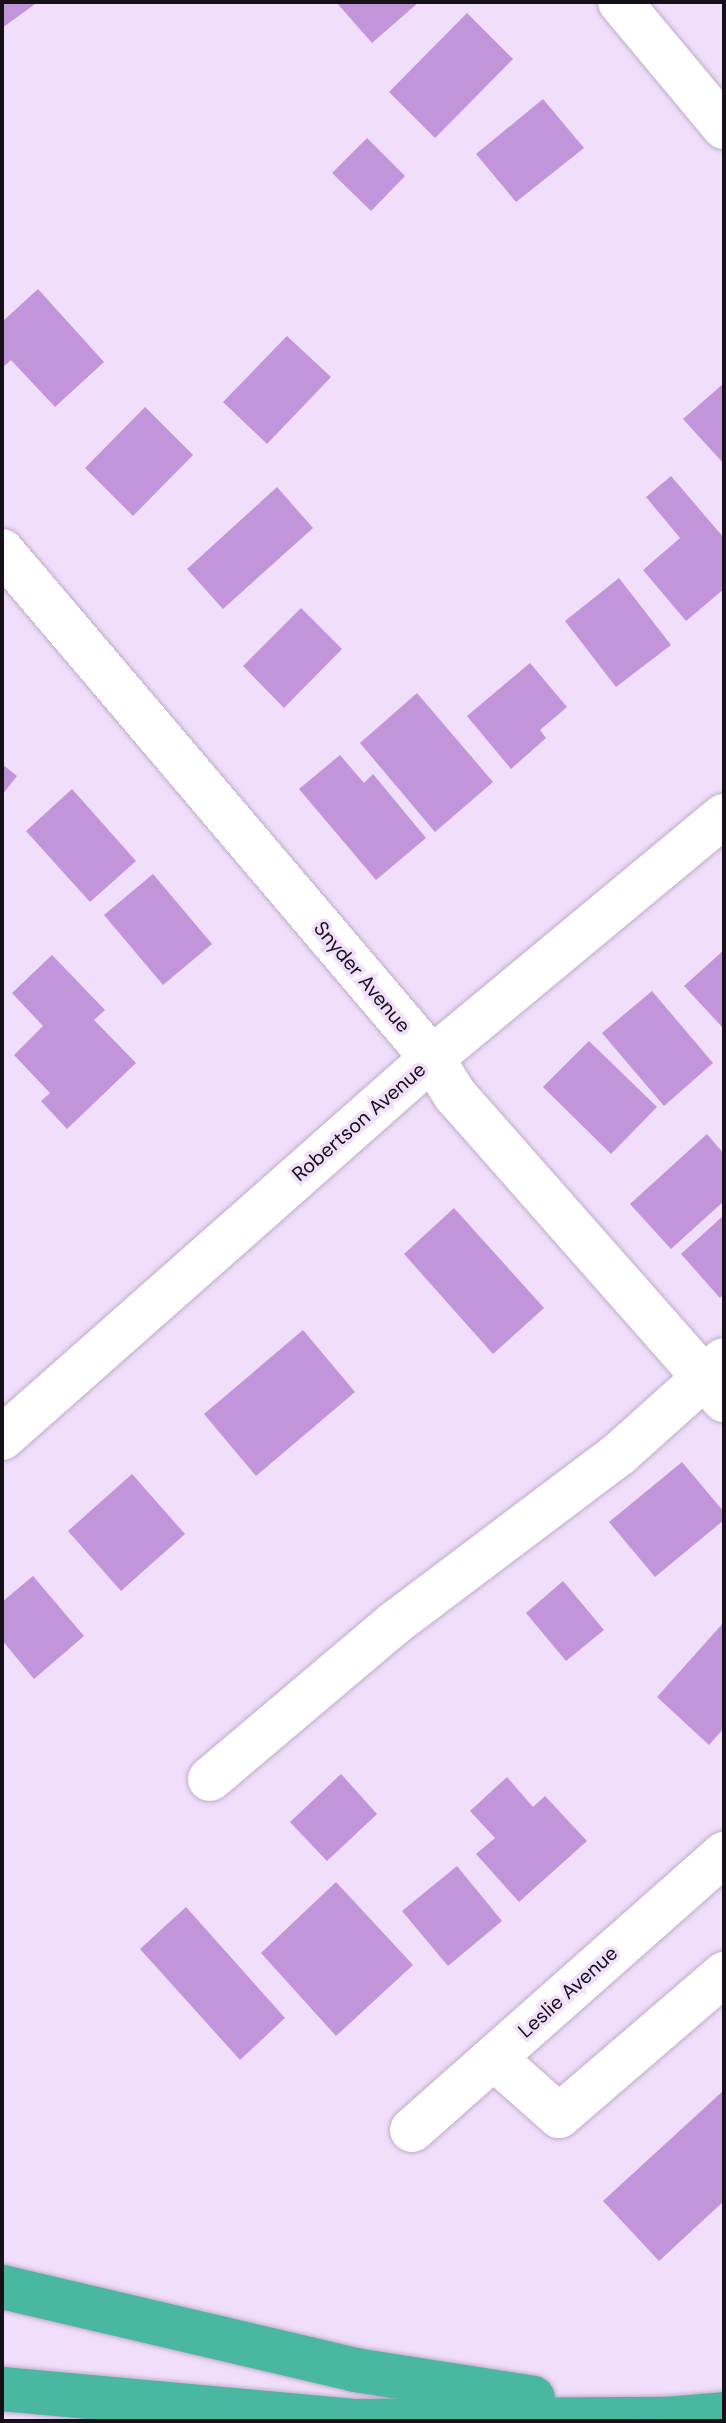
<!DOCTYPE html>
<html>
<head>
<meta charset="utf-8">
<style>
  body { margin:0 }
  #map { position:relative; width:726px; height:2423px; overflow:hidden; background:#f0defb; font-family:"DM Sans",sans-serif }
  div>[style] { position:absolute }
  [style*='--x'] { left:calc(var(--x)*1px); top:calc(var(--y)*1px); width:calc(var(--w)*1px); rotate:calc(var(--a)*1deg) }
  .building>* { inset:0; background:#c295db }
  .roads { filter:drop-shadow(0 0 2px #beacc8) drop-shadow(0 0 2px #beacc8) }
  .minor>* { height:44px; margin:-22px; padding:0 22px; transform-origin:22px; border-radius:22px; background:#fff }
  .highway>* { height:44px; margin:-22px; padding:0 22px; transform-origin:22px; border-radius:22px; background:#4ab7a1 }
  span { translate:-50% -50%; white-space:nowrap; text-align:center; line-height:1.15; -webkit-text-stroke:7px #f0defb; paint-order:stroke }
  .street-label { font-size:20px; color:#161019 }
  .frame { position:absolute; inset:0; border:4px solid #161019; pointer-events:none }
</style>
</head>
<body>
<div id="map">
  <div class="building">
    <i style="clip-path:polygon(2px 2px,38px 2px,2px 28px)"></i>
    <i style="clip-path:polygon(336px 2px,419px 2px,372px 43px)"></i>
    <i style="clip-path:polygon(467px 13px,513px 59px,435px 138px,389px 92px)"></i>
    <i style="clip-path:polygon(543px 99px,584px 148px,516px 202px,476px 154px)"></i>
    <i style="clip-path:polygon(367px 138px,405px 176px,371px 211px,332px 173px)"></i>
    <i style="clip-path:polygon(38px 289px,104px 362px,55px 407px,11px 360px,2px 368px,2px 322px)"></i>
    <i style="clip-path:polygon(287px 336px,331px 377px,267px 444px,223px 402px)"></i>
    <i style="clip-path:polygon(724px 383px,724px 464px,683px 419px)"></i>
    <i style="clip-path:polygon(145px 407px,193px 455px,133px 516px,85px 468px)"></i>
    <i style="clip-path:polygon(671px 476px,724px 538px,724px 589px,686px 621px,643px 570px,680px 538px,646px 497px)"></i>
    <i style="clip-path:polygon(277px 487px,313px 528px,223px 609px,187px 569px)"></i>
    <i style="clip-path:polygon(619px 578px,671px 645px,616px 687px,565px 621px)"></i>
    <i style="clip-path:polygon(301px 608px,342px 649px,284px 708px,243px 666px)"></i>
    <i style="clip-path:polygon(530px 663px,567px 707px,540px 730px,546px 738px,511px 769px,467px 716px)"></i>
    <i style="clip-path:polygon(417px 693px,493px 782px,435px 832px,360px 743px)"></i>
    <i style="clip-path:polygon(340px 755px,364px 783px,373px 774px,426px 838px,376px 880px,299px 789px)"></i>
    <i style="clip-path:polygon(2px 764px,17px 776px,2px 795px)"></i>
    <i style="clip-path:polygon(72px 789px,136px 861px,90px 902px,26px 831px)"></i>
    <i style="clip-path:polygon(153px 874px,212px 944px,163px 985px,104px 915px)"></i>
    <i style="clip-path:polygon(724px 950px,724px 1029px,684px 986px)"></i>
    <i style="clip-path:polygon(52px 955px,105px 1010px,94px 1020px,136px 1063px,67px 1129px,41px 1101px,50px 1093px,14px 1055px,43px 1026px,12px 993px)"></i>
    <i style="clip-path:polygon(652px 991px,713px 1063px,664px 1106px,602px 1033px)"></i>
    <i style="clip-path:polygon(589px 1041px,657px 1107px,611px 1154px,543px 1087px)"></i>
    <i style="clip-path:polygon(707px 1134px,724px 1154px,724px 1201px,671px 1249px,630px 1204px)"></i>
    <i style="clip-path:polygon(454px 1208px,544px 1308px,493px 1354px,404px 1254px)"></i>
    <i style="clip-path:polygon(724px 1215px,724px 1294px,720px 1298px,681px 1254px)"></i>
    <i style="clip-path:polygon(303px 1330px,355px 1392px,256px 1476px,204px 1414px)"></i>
    <i style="clip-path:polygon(682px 1462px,724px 1512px,724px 1520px,655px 1577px,609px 1522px)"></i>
    <i style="clip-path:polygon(132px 1474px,185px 1534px,121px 1591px,68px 1531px)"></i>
    <i style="clip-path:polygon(33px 1576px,84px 1636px,34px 1679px,2px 1640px,2px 1602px)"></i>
    <i style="clip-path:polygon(563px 1581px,604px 1630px,566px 1661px,526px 1613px)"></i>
    <i style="clip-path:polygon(724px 1622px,724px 1728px,709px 1745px,657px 1697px)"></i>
    <i style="clip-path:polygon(341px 1774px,377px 1814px,327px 1861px,290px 1822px)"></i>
    <i style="clip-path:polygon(507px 1777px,533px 1807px,545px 1796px,587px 1841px,519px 1902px,476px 1854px,495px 1838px,470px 1811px)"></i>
    <i style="clip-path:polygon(457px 1866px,502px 1921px,448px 1966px,402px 1911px)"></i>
    <i style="clip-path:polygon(336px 1882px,413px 1965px,336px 2036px,261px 1953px)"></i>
    <i style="clip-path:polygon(186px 1907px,285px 2018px,240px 2060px,140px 1949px)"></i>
    <i style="clip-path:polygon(724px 2090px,724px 2201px,659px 2261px,603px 2201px)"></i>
  </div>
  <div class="roads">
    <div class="minor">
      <i style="--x:620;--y:2;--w:163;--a:50.2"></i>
      <i style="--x:2;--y:551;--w:665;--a:49.7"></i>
      <i style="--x:432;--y:1058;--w:44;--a:58.1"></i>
      <i style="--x:455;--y:1095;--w:407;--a:48.6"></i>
      <i style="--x:2;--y:1438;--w:574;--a:-41.47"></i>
      <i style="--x:432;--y:1058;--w:379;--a:-39.7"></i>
      <i style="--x:210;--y:1779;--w:243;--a:-40.2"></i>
      <i style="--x:396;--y:1622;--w:278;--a:-37"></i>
      <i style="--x:618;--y:1455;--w:142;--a:-41.9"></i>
      <i style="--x:494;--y:2058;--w:87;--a:41.7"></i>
      <i style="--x:559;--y:2116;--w:218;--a:-40.7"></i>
      <i style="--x:412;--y:2130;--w:417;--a:-41.5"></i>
    </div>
    <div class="highway">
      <i style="--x:2;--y:2287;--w:363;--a:13.2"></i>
      <i style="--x:355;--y:2370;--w:180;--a:8.9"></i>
      <i style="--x:2;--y:2389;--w:356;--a:5.2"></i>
      <i style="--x:357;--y:2421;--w:309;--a:-0.4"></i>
      <i style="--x:666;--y:2419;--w:58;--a:-4.9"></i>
    </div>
  </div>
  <div class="street-label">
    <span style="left:362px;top:977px;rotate:50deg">Snyder Avenue</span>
    <span style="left:359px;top:1122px;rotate:-41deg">Robertson Avenue</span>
    <span style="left:568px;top:1992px;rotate:-42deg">Leslie Avenue</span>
  </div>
  <div class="frame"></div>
</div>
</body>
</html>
